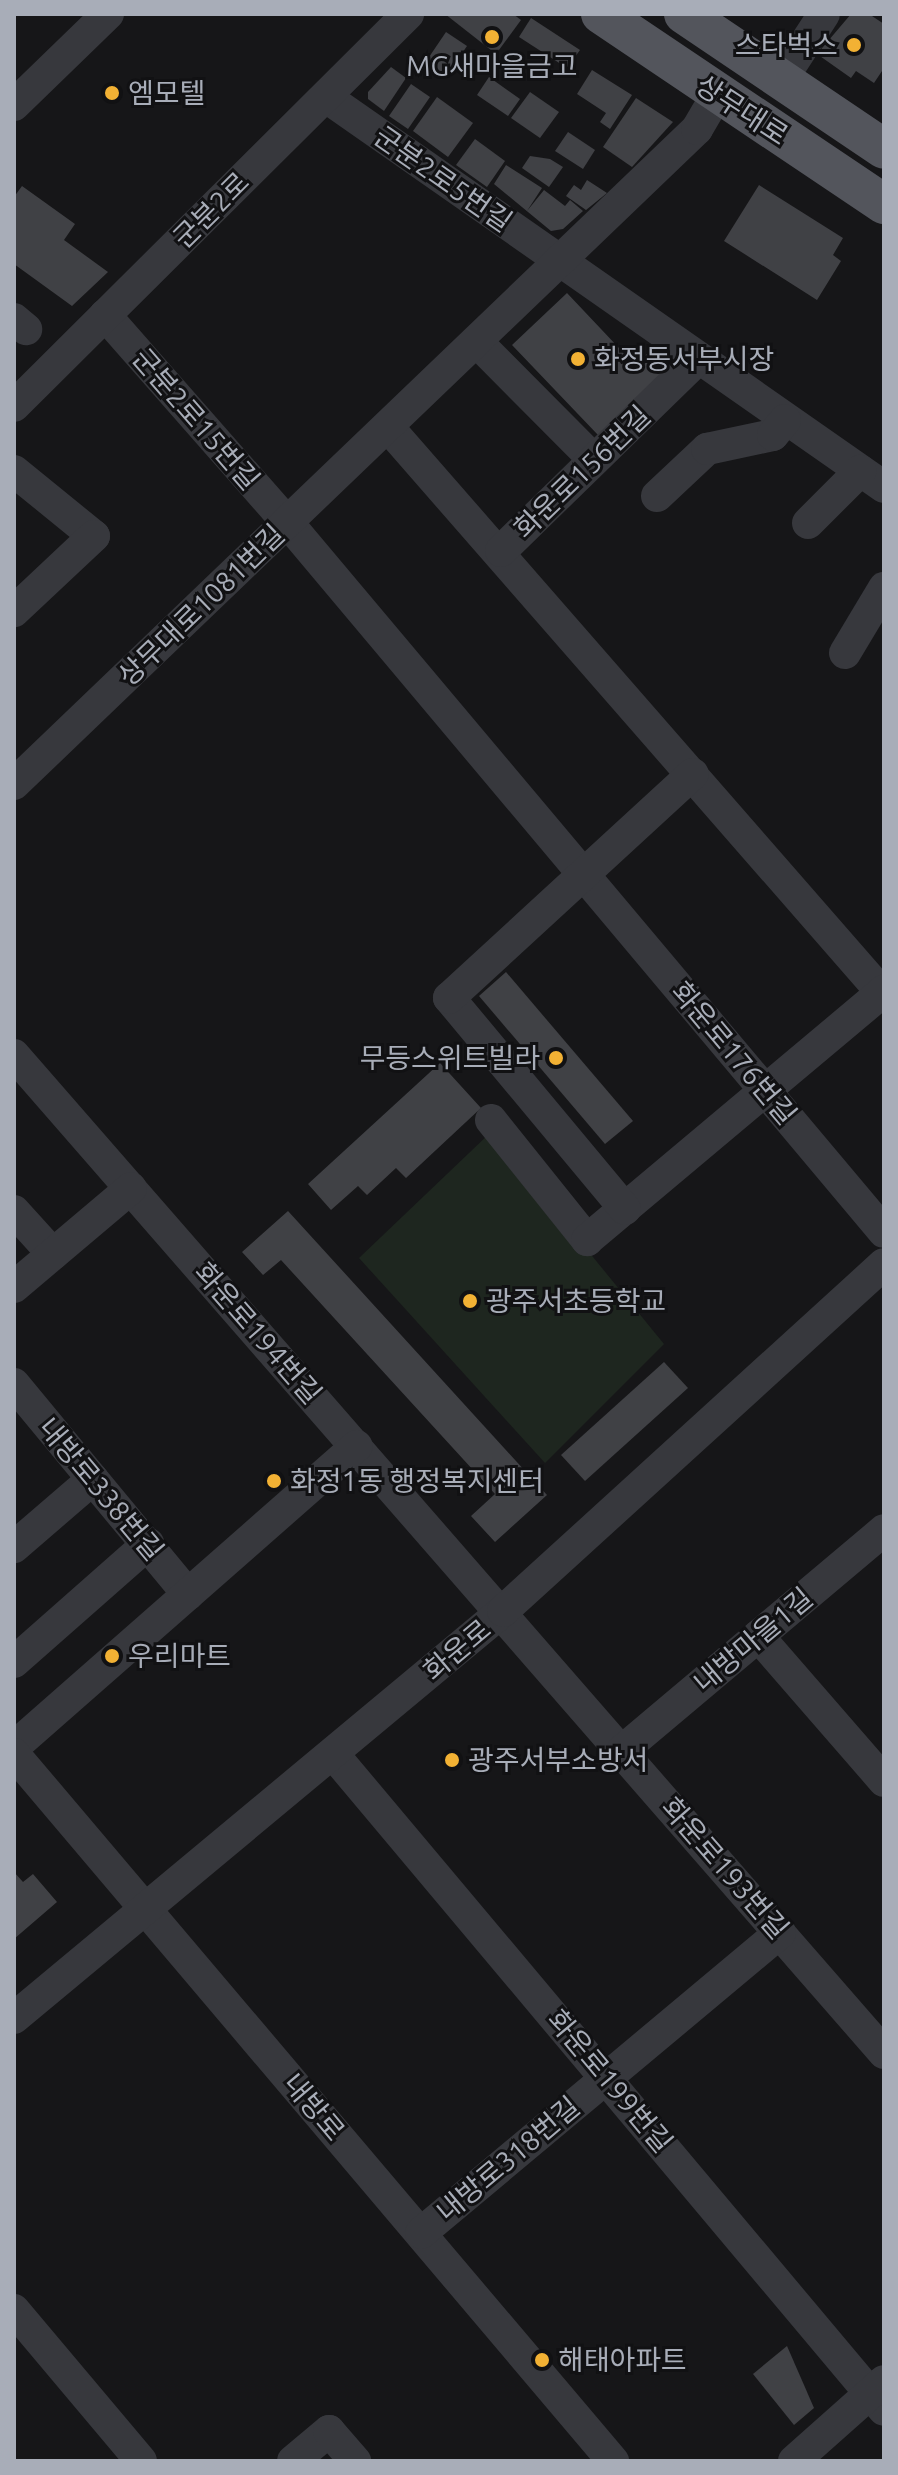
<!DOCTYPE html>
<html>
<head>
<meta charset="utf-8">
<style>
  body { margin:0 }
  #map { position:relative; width:898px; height:2475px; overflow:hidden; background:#161618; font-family:Ubuntu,"Noto Sans KR",sans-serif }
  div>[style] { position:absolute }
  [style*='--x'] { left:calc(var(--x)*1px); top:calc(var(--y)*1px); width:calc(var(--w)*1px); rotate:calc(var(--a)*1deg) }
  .green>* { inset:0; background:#1e261f }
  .building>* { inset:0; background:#404145 }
  .minor>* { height:32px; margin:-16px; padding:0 16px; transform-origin:16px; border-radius:16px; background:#37383d }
  .major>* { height:40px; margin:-20px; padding:0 20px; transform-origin:20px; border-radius:20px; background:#53555c }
  .dots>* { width:22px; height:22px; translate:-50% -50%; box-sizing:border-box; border:4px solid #111113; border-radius:50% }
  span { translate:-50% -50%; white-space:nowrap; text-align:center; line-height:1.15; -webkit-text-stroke:6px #111113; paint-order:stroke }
  .poi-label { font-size:28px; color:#a8adb8 }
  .right { translate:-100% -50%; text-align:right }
  .left { translate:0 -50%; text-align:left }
  .street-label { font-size:28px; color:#a8adb8 }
  .frame { position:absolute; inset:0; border:16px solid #a8adb8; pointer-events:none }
</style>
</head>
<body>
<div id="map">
  <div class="green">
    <i style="clip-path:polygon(491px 1132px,664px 1344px,545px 1463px,359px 1258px)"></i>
  </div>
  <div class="building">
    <i style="clip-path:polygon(445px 14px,513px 14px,521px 20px,496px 54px)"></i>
    <i style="clip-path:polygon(851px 14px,869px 14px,884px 24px,884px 68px,874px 83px,856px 71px,851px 78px,817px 54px)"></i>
    <i style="clip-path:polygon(531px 18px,580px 50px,567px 68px,519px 37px)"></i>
    <i style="clip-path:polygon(446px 32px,467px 46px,446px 77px,425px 63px)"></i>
    <i style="clip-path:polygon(391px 67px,406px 78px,384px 111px,368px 99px,368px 92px)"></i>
    <i style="clip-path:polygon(592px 70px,632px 95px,610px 129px,600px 122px,606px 113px,577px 94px)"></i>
    <i style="clip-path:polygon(489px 77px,520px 99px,508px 116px,477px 95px)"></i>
    <i style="clip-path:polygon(411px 84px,430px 97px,408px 129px,389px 116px)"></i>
    <i style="clip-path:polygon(530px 92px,559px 112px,540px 138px,511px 118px)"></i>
    <i style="clip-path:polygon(437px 97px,473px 123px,448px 157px,413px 131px)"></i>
    <i style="clip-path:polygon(636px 98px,673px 122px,632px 167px,603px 147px)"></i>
    <i style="clip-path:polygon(568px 132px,595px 150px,583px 169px,555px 151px)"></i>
    <i style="clip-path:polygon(475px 139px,505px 161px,487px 187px,456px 165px)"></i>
    <i style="clip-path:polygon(530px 156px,550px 159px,563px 167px,549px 187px,522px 168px)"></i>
    <i style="clip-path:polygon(506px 165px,542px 188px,527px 211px,544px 190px,565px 206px,570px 200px,583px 211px,563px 229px,551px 231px,494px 184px)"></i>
    <i style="clip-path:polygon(587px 180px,607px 193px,586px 210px,566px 196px,574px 185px,581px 190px)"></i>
    <i style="clip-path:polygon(759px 185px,843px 238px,833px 255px,841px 261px,817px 300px,724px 241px)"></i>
    <i style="clip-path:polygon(22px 186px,75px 224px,64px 240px,108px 272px,72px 306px,14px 264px,14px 197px)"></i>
    <i style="clip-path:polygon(567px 293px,635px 365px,648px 353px,662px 367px,661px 376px,598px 435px,512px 345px)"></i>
    <i style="clip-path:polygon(506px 972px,633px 1121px,605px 1144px,479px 996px)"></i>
    <i style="clip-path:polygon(440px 1063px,481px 1108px,406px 1178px,396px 1168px,367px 1195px,358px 1186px,331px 1210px,308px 1184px)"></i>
    <i style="clip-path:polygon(288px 1211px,547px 1495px,495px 1542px,471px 1516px,495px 1494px,281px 1260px,263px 1275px,242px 1252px)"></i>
    <i style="clip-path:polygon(664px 1362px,688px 1388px,585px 1481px,561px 1455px)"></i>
    <i style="clip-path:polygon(14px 1872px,23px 1882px,33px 1874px,57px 1902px,14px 1939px)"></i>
    <i style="clip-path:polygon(787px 2346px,814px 2408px,794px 2425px,753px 2374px)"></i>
  </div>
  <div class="minor">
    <i style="--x:782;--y:79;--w:77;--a:-57.1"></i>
    <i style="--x:326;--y:97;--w:681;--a:34.95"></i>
    <i style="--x:14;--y:105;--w:131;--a:-44.1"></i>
    <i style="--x:105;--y:315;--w:277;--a:48.7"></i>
    <i style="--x:288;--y:523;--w:926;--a:49.95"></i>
    <i style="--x:14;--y:319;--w:16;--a:40"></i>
    <i style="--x:477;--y:342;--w:166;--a:45.2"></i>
    <i style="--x:14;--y:406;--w:556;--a:-44.85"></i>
    <i style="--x:388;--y:427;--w:754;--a:48.87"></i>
    <i style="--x:14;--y:471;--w:103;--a:39.1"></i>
    <i style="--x:94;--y:536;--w:110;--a:136.8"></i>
    <i style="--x:657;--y:496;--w:69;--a:-43.2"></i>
    <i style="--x:707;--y:449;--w:67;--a:-12"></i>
    <i style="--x:773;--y:435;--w:19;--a:-51"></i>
    <i style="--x:808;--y:523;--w:74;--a:-45"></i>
    <i style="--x:501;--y:551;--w:275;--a:-44.3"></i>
    <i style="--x:845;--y:653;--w:76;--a:-59"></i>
    <i style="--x:14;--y:784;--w:946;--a:-43.8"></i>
    <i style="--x:697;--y:129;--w:42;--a:-59.7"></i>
    <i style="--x:14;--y:1055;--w:1324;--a:48.92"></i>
    <i style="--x:491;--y:1120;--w:154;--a:51.3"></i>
    <i style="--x:587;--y:1240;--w:388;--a:-40"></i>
    <i style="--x:625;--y:1209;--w:275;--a:-129.8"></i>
    <i style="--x:449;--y:998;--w:331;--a:-42.6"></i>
    <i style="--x:14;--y:1211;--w:58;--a:47.8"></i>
    <i style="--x:14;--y:1287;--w:153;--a:-40.2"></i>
    <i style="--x:14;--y:1384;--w:273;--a:50.4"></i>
    <i style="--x:14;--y:1547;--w:104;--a:-40.7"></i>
    <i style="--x:758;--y:1636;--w:192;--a:49"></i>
    <i style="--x:14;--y:1662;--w:179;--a:-41.4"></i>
    <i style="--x:14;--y:1747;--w:456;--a:-41.3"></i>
    <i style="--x:623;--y:1750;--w:341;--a:-40.1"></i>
    <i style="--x:14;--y:1754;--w:927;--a:49.73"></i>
    <i style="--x:334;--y:1755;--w:855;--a:49.98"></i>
    <i style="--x:14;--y:2018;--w:636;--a:-39.77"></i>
    <i style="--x:503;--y:1611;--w:515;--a:-42.33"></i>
    <i style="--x:421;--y:2233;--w:468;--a:-39.9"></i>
    <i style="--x:14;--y:2310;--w:197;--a:49.9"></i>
    <i style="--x:293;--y:2461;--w:47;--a:-39.8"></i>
    <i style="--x:329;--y:2431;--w:40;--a:49"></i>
    <i style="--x:794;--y:2461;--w:120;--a:-41.6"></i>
  </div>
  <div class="major">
    <i style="--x:601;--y:14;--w:341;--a:33.9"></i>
    <i style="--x:684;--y:14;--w:241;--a:34"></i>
  </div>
  <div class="dots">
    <i style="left:492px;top:37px;background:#f2b134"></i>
    <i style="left:854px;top:45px;background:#f2b134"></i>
    <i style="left:112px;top:93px;background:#f2b134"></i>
    <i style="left:578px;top:359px;background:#f2b134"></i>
    <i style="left:556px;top:1058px;background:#f2b134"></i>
    <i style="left:470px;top:1301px;background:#f2b134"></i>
    <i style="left:274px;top:1481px;background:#f2b134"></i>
    <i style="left:112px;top:1656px;background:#f2b134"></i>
    <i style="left:452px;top:1760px;background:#f2b134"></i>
    <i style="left:542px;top:2360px;background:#f2b134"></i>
  </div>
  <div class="poi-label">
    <span class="right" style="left:838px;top:45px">스타벅스</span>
    <span style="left:492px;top:66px">MG새마을금고</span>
    <span class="left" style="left:128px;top:93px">엠모텔</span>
    <span class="left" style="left:594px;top:359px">화정동서부시장</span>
    <span class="right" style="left:540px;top:1058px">무등스위트빌라</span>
    <span class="left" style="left:486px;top:1301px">광주서초등학교</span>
    <span class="left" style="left:290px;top:1481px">화정1동 행정복지센터</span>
    <span class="left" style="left:128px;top:1656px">우리마트</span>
    <span class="left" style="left:468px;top:1760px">광주서부소방서</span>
    <span class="left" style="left:558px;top:2360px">해태아파트</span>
  </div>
  <div class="street-label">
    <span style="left:742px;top:110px;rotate:33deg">상무대로</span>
    <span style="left:443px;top:179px;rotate:35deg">군분2로5번길</span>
    <span style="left:211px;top:210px;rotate:-45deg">군분2로</span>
    <span style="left:196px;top:419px;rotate:49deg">군분2로15번길</span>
    <span style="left:582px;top:472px;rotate:-44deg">화운로156번길</span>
    <span style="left:201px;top:605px;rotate:-44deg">상무대로1081번길</span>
    <span style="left:734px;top:1053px;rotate:50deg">화운로176번길</span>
    <span style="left:258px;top:1333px;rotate:49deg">화운로194번길</span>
    <span style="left:101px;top:1489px;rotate:50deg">내방로338번길</span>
    <span style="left:753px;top:1640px;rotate:-40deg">내방마을1길</span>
    <span style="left:457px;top:1650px;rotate:-40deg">화운로</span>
    <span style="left:725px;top:1868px;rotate:49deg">화운로193번길</span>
    <span style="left:610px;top:2081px;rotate:50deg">화운로199번길</span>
    <span style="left:314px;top:2107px;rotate:50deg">내방로</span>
    <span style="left:508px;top:2159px;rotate:-40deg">내방로318번길</span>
  </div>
  <div class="frame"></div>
</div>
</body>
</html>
